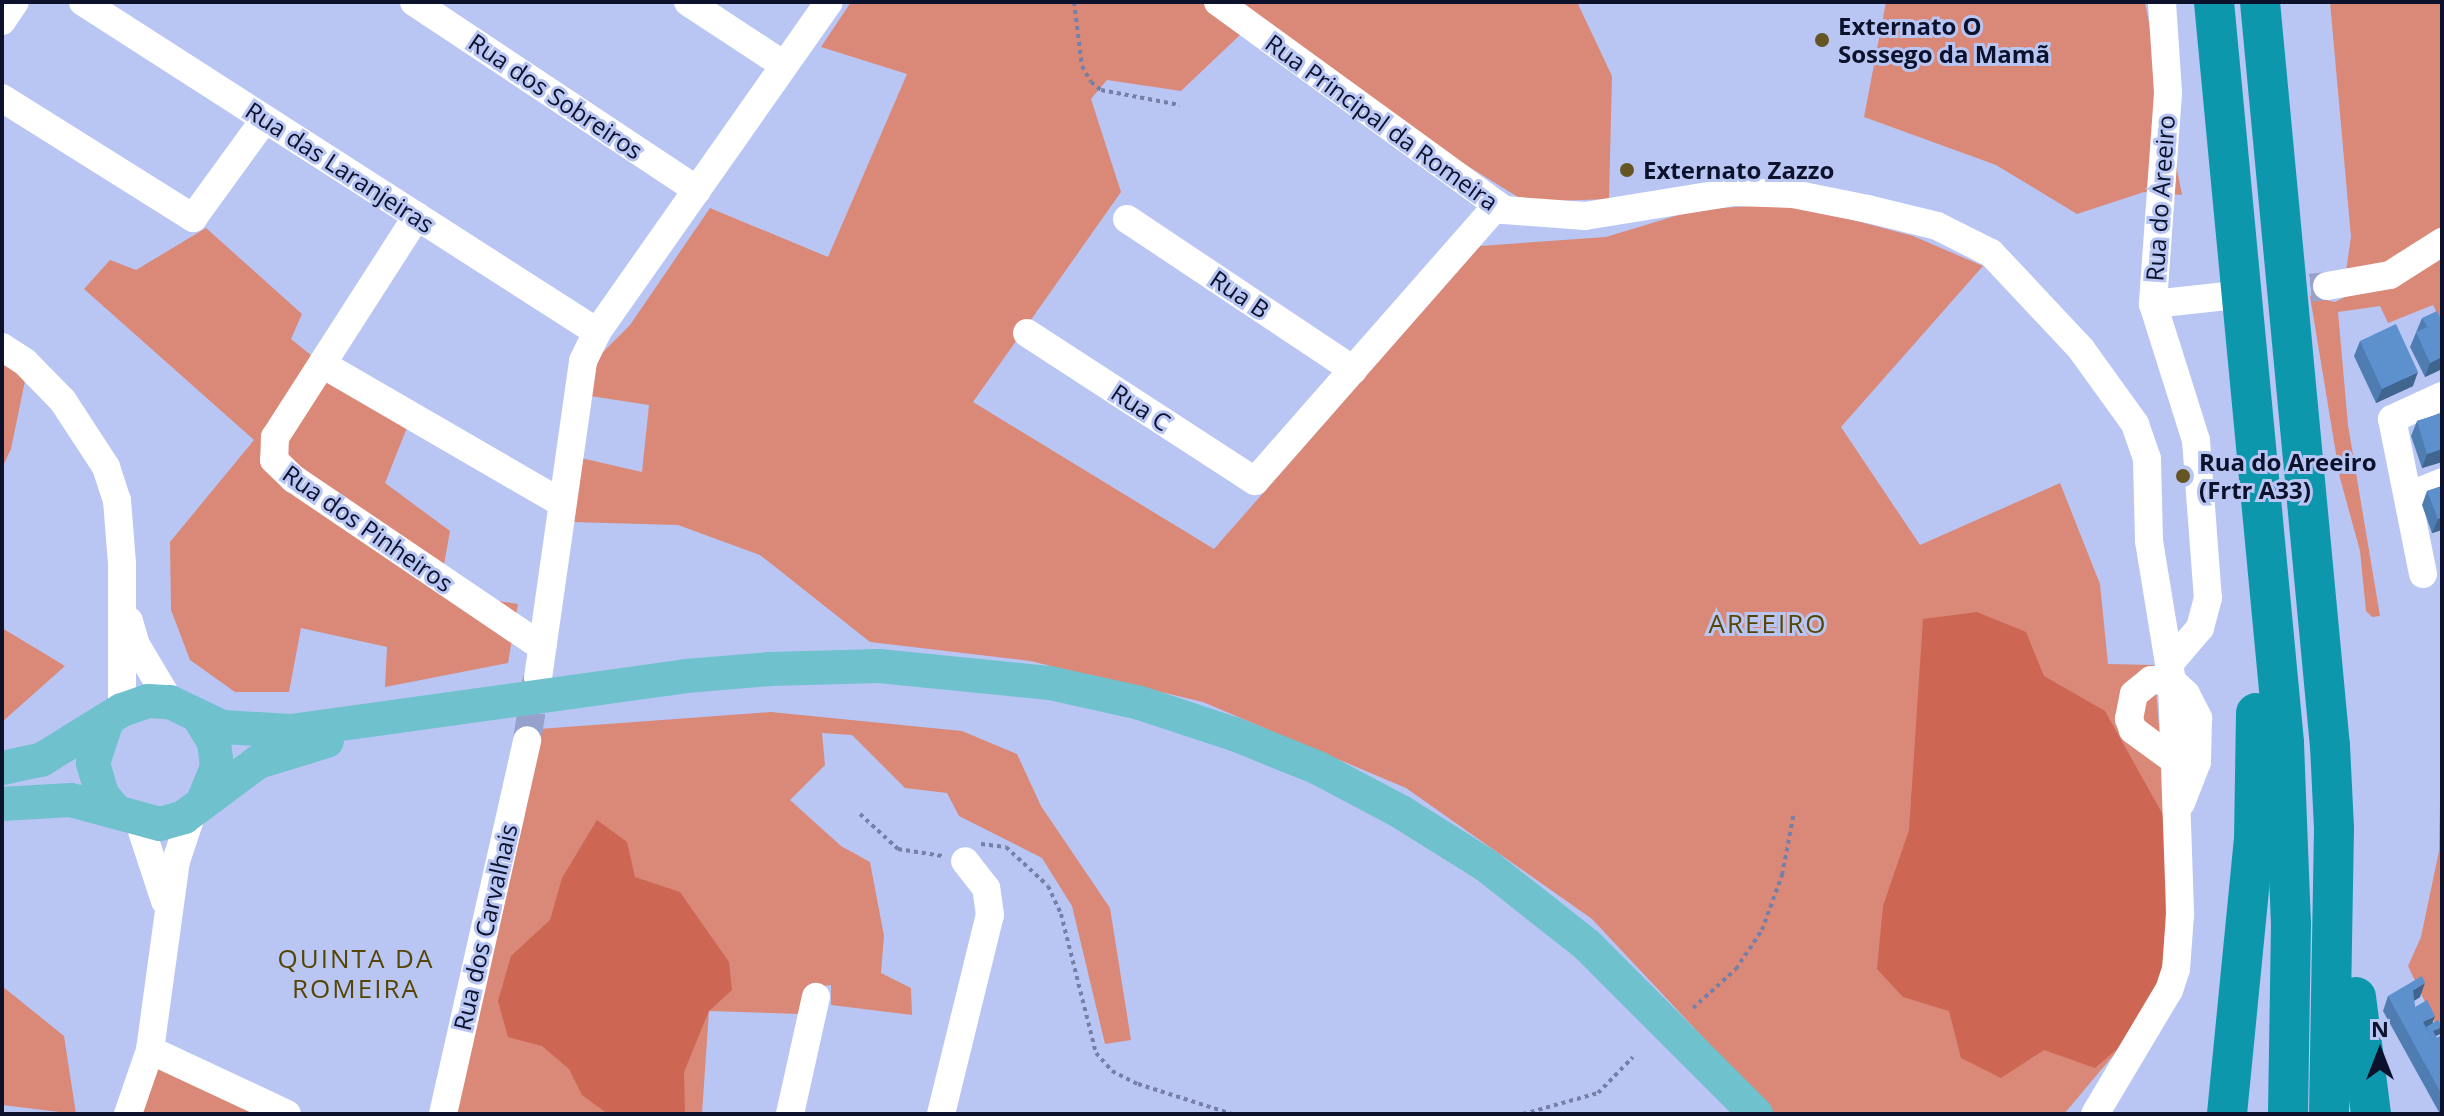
<!DOCTYPE html>
<html>
<head>
<meta charset="utf-8">
<style>
  body { margin:0 }
  #map { position:relative; width:2444px; height:1116px; overflow:hidden; background:#b9c6f3; font-family:"Open Sans",sans-serif }
  div>[style] { position:absolute }
  [style*='--x'] { left:calc(var(--x)*1px); top:calc(var(--y)*1px); width:calc(var(--w)*1px); rotate:calc(var(--a)*1deg) }
  .green>* { inset:0; background:#da8979 }
  .forest>* { inset:0; background:#cd6652 }
  .minor-tunnel>* { height:28px; margin-top:-14px; transform-origin:0; background:repeating-linear-gradient(90deg,#96a2cb 0 28px,transparent 0 42px) }
  .path>* { height:4px; margin-top:-2px; transform-origin:0; background:repeating-linear-gradient(90deg,#767fa5 0 4px,transparent 0 8px) }
  .minor>* { height:28px; margin:-14px; padding:0 14px; transform-origin:14px; border-radius:14px; background:#fff }
  .major>* { height:34px; margin:-17px; padding:0 17px; transform-origin:17px; border-radius:17px; background:#6ec1cd }
  .highway>* { height:40px; margin:-20px; padding:0 20px; transform-origin:20px; border-radius:20px; background:#0d97ac }
  .wall>* { inset:0; background:#4f7db1 }
  .shaded-wall>* { inset:0; background:#406690 }
  .building>* { inset:0; background:#5c91ce }
  .dots>* { width:22px; height:22px; translate:-50% -50%; box-sizing:border-box; border:4px solid #b9c6f3; border-radius:50% }
  span { translate:-50% -50%; white-space:nowrap; text-align:center; line-height:1.15; -webkit-text-stroke:6px #b9c6f3; paint-order:stroke }
  .poi-label { font-size:24px; color:#0c112c; font-weight:700 }
  .left { translate:0 -50%; text-align:left }
  .street-label { font-size:24px; color:#0c112c }
  .neighbourhood-label { font-size:26px; color:#564502; letter-spacing:2px }
  .frame { position:absolute; inset:0; border:4px solid #0c112c; pointer-events:none }
  .north { position:absolute; left:2340px; top:1012px; width:80px; height:80px; -webkit-text-stroke:6px #b9c6f3; paint-order:stroke; rotate:0deg; font-size:22px; font-weight:700; line-height:32px; text-align:center; color:#0c112c }
  .north::after { content:''; display:block; margin:auto; width:28px; height:36px; background:#0c112c; clip-path:polygon(50% 0,100% 100%,50% 72%,0 100%) }
</style>
</head>
<body>
<div id="map">
  <div class="green">
    <i style="clip-path:polygon(851px 2px,1201px 2px,1242px 33px,1181px 91px,1107px 80px,1091px 99px,1121px 192px,973px 402px,1214px 549px,1480px 246px,1606px 237px,1695px 210px,1789px 203px,1913px 236px,1983px 266px,1841px 427px,1920px 545px,2060px 483px,2100px 584px,2108px 664px,2154px 665px,2169px 847px,2122px 1045px,2064px 1114px,1775px 1114px,1592px 919px,1406px 788px,1203px 702px,1030px 661px,870px 642px,760px 555px,678px 525px,571px 522px,581px 458px,642px 472px,649px 405px,590px 396px,598px 357px,630px 325px,710px 208px,828px 257px,907px 74px,821px 47px)"></i>
    <i style="clip-path:polygon(1238px 2px,1577px 2px,1612px 76px,1609px 199px,1526px 202px,1367px 104px)"></i>
    <i style="clip-path:polygon(1886px 2px,2145px 2px,2182px 195px,2144px 192px,2077px 214px,1996px 165px,1864px 117px)"></i>
    <i style="clip-path:polygon(2330px 2px,2442px 2px,2442px 230px,2395px 262px,2346px 271px,2351px 237px)"></i>
    <i style="clip-path:polygon(206px 228px,302px 314px,291px 339px,322px 364px,412px 415px,385px 483px,450px 531px,443px 570px,465px 596px,518px 604px,508px 663px,385px 687px,387px 647px,301px 628px,289px 692px,235px 692px,190px 660px,171px 610px,170px 542px,254px 440px,84px 289px,110px 260px,136px 270px)"></i>
    <i style="clip-path:polygon(2442px 246px,2442px 323px,2433px 305px,2388px 323px,2380px 306px,2338px 312px,2348px 425px,2380px 616px,2372px 617px,2366px 611px,2360px 551px,2340px 478px,2310px 296px,2335px 302px)"></i>
    <i style="clip-path:polygon(2px 361px,27px 371px,11px 449px,2px 468px)"></i>
    <i style="clip-path:polygon(2px 628px,65px 666px,2px 722px)"></i>
    <i style="clip-path:polygon(2442px 702px,2442px 1038px,2408px 966px,2421px 937px,2439px 851px)"></i>
    <i style="clip-path:polygon(771px 712px,962px 731px,1017px 754px,1041px 806px,1110px 908px,1131px 1040px,1105px 1044px,1072px 906px,1042px 858px,959px 816px,947px 793px,905px 788px,852px 735px,822px 733px,825px 765px,790px 800px,841px 846px,870px 862px,884px 936px,881px 973px,911px 988px,912px 1015px,831px 1005px,831px 985px,806px 988px,800px 1014px,709px 1011px,702px 1114px,454px 1114px,524px 819px,539px 729px)"></i>
    <i style="clip-path:polygon(2px 986px,64px 1036px,76px 1114px,2px 1105px)"></i>
    <i style="clip-path:polygon(155px 1063px,267px 1114px,139px 1114px)"></i>
  </div>
  <div class="forest">
    <i style="clip-path:polygon(1977px 612px,2026px 632px,2044px 676px,2105px 711px,2167px 822px,2165px 970px,2122px 1045px,2095px 1068px,2044px 1050px,2001px 1078px,1961px 1058px,1949px 1011px,1903px 997px,1877px 969px,1883px 906px,1909px 830px,1923px 619px)"></i>
    <i style="clip-path:polygon(597px 820px,627px 842px,635px 877px,680px 892px,729px 962px,732px 990px,709px 1011px,684px 1072px,685px 1114px,608px 1114px,582px 1095px,569px 1069px,542px 1046px,508px 1037px,498px 1001px,511px 956px,550px 920px,562px 878px)"></i>
  </div>
  <div class="minor-tunnel">
    <i style="--x:2227;--y:296;--w:100;--a:-5.7"></i>
    <i style="--x:527;--y:740;--w:63;--a:-80.8"></i>
  </div>
  <div class="path">
    <i style="--x:1074;--y:2;--w:64;--a:82.9"></i>
    <i style="--x:1082;--y:66;--w:18;--a:61"></i>
    <i style="--x:1091;--y:82;--w:13;--a:39"></i>
    <i style="--x:1101;--y:90;--w:80;--a:10.8"></i>
    <i style="--x:860;--y:814;--w:52;--a:42.6"></i>
    <i style="--x:898;--y:849;--w:45;--a:9"></i>
    <i style="--x:981;--y:844;--w:25;--a:7"></i>
    <i style="--x:1006;--y:847;--w:57;--a:42.9"></i>
    <i style="--x:1048;--y:886;--w:31;--a:65"></i>
    <i style="--x:1061;--y:914;--w:143;--a:75.9"></i>
    <i style="--x:1096;--y:1053;--w:24;--a:48"></i>
    <i style="--x:1112;--y:1071;--w:29;--a:27"></i>
    <i style="--x:1138;--y:1084;--w:99;--a:17.7"></i>
    <i style="--x:1693;--y:1008;--w:58;--a:-42.2"></i>
    <i style="--x:1736;--y:969;--w:47;--a:-56.3"></i>
    <i style="--x:1762;--y:930;--w:59;--a:-70"></i>
    <i style="--x:1782;--y:875;--w:64;--a:-79.2"></i>
    <i style="--x:1523;--y:1114;--w:78;--a:-15.6"></i>
    <i style="--x:1598;--y:1093;--w:50;--a:-45.8"></i>
  </div>
  <div class="minor">
    <i style="--x:83;--y:2;--w:611;--a:32.7"></i>
    <i style="--x:414;--y:2;--w:340;--a:33.6"></i>
    <i style="--x:688;--y:2;--w:115;--a:33.3"></i>
    <i style="--x:1218;--y:2;--w:354;--a:36"></i>
    <i style="--x:1504;--y:210;--w:81;--a:4.2"></i>
    <i style="--x:1585;--y:216;--w:151;--a:-9.2"></i>
    <i style="--x:1734;--y:192;--w:59;--a:1.9"></i>
    <i style="--x:1793;--y:194;--w:76;--a:11.3"></i>
    <i style="--x:1868;--y:209;--w:71;--a:13.8"></i>
    <i style="--x:1937;--y:226;--w:60;--a:26.6"></i>
    <i style="--x:1991;--y:253;--w:132;--a:46.8"></i>
    <i style="--x:2081;--y:349;--w:92;--a:54.2"></i>
    <i style="--x:2135;--y:424;--w:37;--a:71"></i>
    <i style="--x:2147;--y:459;--w:82;--a:88.6"></i>
    <i style="--x:2149;--y:541;--w:142;--a:80.7"></i>
    <i style="--x:2172;--y:681;--w:234;--a:88"></i>
    <i style="--x:2180;--y:915;--w:54;--a:94.2"></i>
    <i style="--x:2176;--y:969;--w:22;--a:108"></i>
    <i style="--x:2169;--y:990;--w:144;--a:120.8"></i>
    <i style="--x:2162;--y:2;--w:91;--a:86.2"></i>
    <i style="--x:2168;--y:93;--w:212;--a:94.1"></i>
    <i style="--x:2153;--y:304;--w:143;--a:72.5"></i>
    <i style="--x:2196;--y:440;--w:158;--a:85.7"></i>
    <i style="--x:2208;--y:598;--w:31;--a:105"></i>
    <i style="--x:2200;--y:628;--w:46;--a:130.6"></i>
    <i style="--x:2;--y:21;--w:23;--a:-56"></i>
    <i style="--x:2;--y:98;--w:226;--a:32.1"></i>
    <i style="--x:193;--y:218;--w:122;--a:-54"></i>
    <i style="--x:417;--y:216;--w:263;--a:122.7"></i>
    <i style="--x:275;--y:437;--w:23;--a:92"></i>
    <i style="--x:274;--y:460;--w:28;--a:44"></i>
    <i style="--x:294;--y:479;--w:300;--a:34.1"></i>
    <i style="--x:1127;--y:219;--w:272;--a:33.7"></i>
    <i style="--x:2327;--y:286;--w:64;--a:-9.9"></i>
    <i style="--x:2390;--y:275;--w:62;--a:-32.4"></i>
    <i style="--x:2153;--y:304;--w:74;--a:-6.2"></i>
    <i style="--x:1027;--y:333;--w:272;--a:33"></i>
    <i style="--x:1255;--y:481;--w:366;--a:-48.7"></i>
    <i style="--x:2;--y:347;--w:27;--a:33"></i>
    <i style="--x:25;--y:362;--w:54;--a:45.7"></i>
    <i style="--x:63;--y:401;--w:79;--a:56.9"></i>
    <i style="--x:106;--y:467;--w:35;--a:72"></i>
    <i style="--x:117;--y:500;--w:64;--a:85.5"></i>
    <i style="--x:122;--y:564;--w:146;--a:90"></i>
    <i style="--x:322;--y:364;--w:277;--a:30.1"></i>
    <i style="--x:2408;--y:496;--w:37;--a:-22"></i>
    <i style="--x:2423;--y:574;--w:158;--a:-101.3"></i>
    <i style="--x:2392;--y:419;--w:55;--a:-24.7"></i>
    <i style="--x:129;--y:621;--w:25;--a:74"></i>
    <i style="--x:136;--y:645;--w:66;--a:59.2"></i>
    <i style="--x:538;--y:678;--w:320;--a:-81.9"></i>
    <i style="--x:583;--y:361;--w:32;--a:-64"></i>
    <i style="--x:597;--y:332;--w:403;--a:-54.9"></i>
    <i style="--x:2174;--y:760;--w:51;--a:-143.8"></i>
    <i style="--x:2133;--y:730;--w:12;--a:-110"></i>
    <i style="--x:2129;--y:719;--w:25;--a:-79"></i>
    <i style="--x:2134;--y:694;--w:22;--a:-39"></i>
    <i style="--x:2151;--y:680;--w:21;--a:3"></i>
    <i style="--x:2172;--y:681;--w:19;--a:43"></i>
    <i style="--x:2186;--y:694;--w:27;--a:63"></i>
    <i style="--x:2198;--y:718;--w:44;--a:91.3"></i>
    <i style="--x:2197;--y:762;--w:44;--a:111.3"></i>
    <i style="--x:139;--y:822;--w:83;--a:71.8"></i>
    <i style="--x:150;--y:1050;--w:151;--a:25"></i>
    <i style="--x:128;--y:1114;--w:68;--a:-71"></i>
    <i style="--x:150;--y:1050;--w:191;--a:-82.2"></i>
    <i style="--x:176;--y:861;--w:54;--a:-71.6"></i>
    <i style="--x:443;--y:1114;--w:383;--a:-77.3"></i>
    <i style="--x:790;--y:1114;--w:120;--a:-77.5"></i>
    <i style="--x:941;--y:1114;--w:205;--a:-76.2"></i>
    <i style="--x:990;--y:915;--w:27;--a:-98"></i>
    <i style="--x:986;--y:888;--w:34;--a:-128"></i>
  </div>
  <div class="major">
    <i style="--x:201;--y:721;--w:25;--a:58"></i>
    <i style="--x:214;--y:742;--w:25;--a:83"></i>
    <i style="--x:217;--y:767;--w:35;--a:112"></i>
    <i style="--x:106;--y:724;--w:41;--a:108.4"></i>
    <i style="--x:93;--y:763;--w:33;--a:74"></i>
    <i style="--x:102;--y:795;--w:20;--a:49"></i>
    <i style="--x:2;--y:768;--w:40;--a:-12"></i>
    <i style="--x:41;--y:760;--w:95;--a:-31.7"></i>
    <i style="--x:122;--y:710;--w:28;--a:-19"></i>
    <i style="--x:148;--y:701;--w:22;--a:3"></i>
    <i style="--x:170;--y:702;--w:58;--a:25.7"></i>
    <i style="--x:222;--y:727;--w:69;--a:3.3"></i>
    <i style="--x:291;--y:731;--w:399;--a:-7.9"></i>
    <i style="--x:686;--y:676;--w:84;--a:-4.8"></i>
    <i style="--x:770;--y:669;--w:109;--a:-1.6"></i>
    <i style="--x:879;--y:666;--w:172;--a:5.7"></i>
    <i style="--x:1050;--y:683;--w:92;--a:12.5"></i>
    <i style="--x:1140;--y:703;--w:99;--a:18.3"></i>
    <i style="--x:1234;--y:734;--w:91;--a:22"></i>
    <i style="--x:1318;--y:768;--w:94;--a:27.9"></i>
    <i style="--x:1401;--y:812;--w:102;--a:32.1"></i>
    <i style="--x:1487;--y:866;--w:127;--a:38.3"></i>
    <i style="--x:1587;--y:945;--w:239;--a:45"></i>
    <i style="--x:2;--y:804;--w:69;--a:-3.3"></i>
    <i style="--x:71;--y:800;--w:92;--a:15.1"></i>
    <i style="--x:160;--y:824;--w:25;--a:-16"></i>
    <i style="--x:184;--y:817;--w:92;--a:-36.6"></i>
    <i style="--x:258;--y:762;--w:72;--a:-16.9"></i>
  </div>
  <div class="highway">
    <i style="--x:2214;--y:2;--w:744;--a:84.6"></i>
    <i style="--x:2284;--y:743;--w:180;--a:87.8"></i>
    <i style="--x:2291;--y:923;--w:191;--a:90.9"></i>
    <i style="--x:2260;--y:2;--w:747;--a:84.63"></i>
    <i style="--x:2330;--y:746;--w:82;--a:87.2"></i>
    <i style="--x:2334;--y:828;--w:286;--a:91"></i>
    <i style="--x:2356;--y:997;--w:118;--a:82.7"></i>
    <i style="--x:2227;--y:1114;--w:275;--a:-84.4"></i>
    <i style="--x:2254;--y:840;--w:127;--a:-89.1"></i>
  </div>
  <div class="wall">
    <i style="clip-path:polygon(2422px 318px,2442px 321px,2442px 369px,2425px 377px,2410px 347px)"></i>
    <i style="clip-path:polygon(2360px 341px,2413px 386px,2376px 403px,2354px 356px)"></i>
    <i style="clip-path:polygon(2442px 413px,2442px 462px,2422px 468px,2411px 436px,2417px 421px)"></i>
    <i style="clip-path:polygon(2442px 486px,2442px 530px,2432px 533px,2422px 505px,2427px 491px)"></i>
    <i style="clip-path:polygon(2388px 996px,2420px 997px,2414px 1001px,2415px 1007px,2433px 1023px,2440px 1034px,2435px 1036px,2437px 1038px,2442px 1035px,2442px 1114px,2440px 1114px,2383px 1011px)"></i>
  </div>
  <div class="shaded-wall">
    <i style="clip-path:polygon(2442px 357px,2442px 369px,2425px 377px,2430px 363px)"></i>
    <i style="clip-path:polygon(2418px 372px,2413px 386px,2376px 403px,2382px 389px)"></i>
    <i style="clip-path:polygon(2442px 449px,2442px 462px,2422px 468px,2427px 454px)"></i>
    <i style="clip-path:polygon(2442px 517px,2442px 530px,2432px 533px,2438px 519px)"></i>
    <i style="clip-path:polygon(2425px 983px,2420px 997px,2407px 1005px,2413px 990px)"></i>
    <i style="clip-path:polygon(2435px 1016px,2430px 1030px,2423px 1034px,2423px 1022px)"></i>
    <i style="clip-path:polygon(2442px 1027px,2440px 1034px,2430px 1039px,2433px 1031px)"></i>
  </div>
  <div class="building">
    <i style="clip-path:polygon(2437px 311px,2442px 321px,2442px 357px,2430px 363px,2416px 332px,2427px 327px,2422px 318px)"></i>
    <i style="clip-path:polygon(2396px 324px,2418px 372px,2382px 389px,2360px 341px)"></i>
    <i style="clip-path:polygon(2442px 413px,2442px 449px,2427px 454px,2417px 421px)"></i>
    <i style="clip-path:polygon(2442px 486px,2442px 517px,2438px 519px,2427px 491px)"></i>
    <i style="clip-path:polygon(2422px 976px,2425px 983px,2413px 990px,2415px 1007px,2427px 1000px,2435px 1016px,2423px 1022px,2433px 1040px,2442px 1035px,2442px 1095px,2388px 996px)"></i>
    <i style="clip-path:polygon(2438px 1020px,2442px 1027px,2433px 1031px,2437px 1038px,2433px 1040px,2426px 1027px)"></i>
  </div>
  <div class="dots">
    <i style="left:1822px;top:40px;background:#645522"></i>
    <i style="left:1627px;top:170px;background:#645522"></i>
    <i style="left:2183px;top:476px;background:#645522"></i>
  </div>
  <div class="poi-label">
    <span class="left" style="left:1838px;top:40px">Externato O<br>Sossego da Mamã</span>
    <span class="left" style="left:1643px;top:170px">Externato Zazzo</span>
    <span class="left" style="left:2199px;top:476px">Rua do Areeiro<br>(Frtr A33)</span>
  </div>
  <div class="street-label">
    <span style="left:556px;top:96px;rotate:34deg">Rua dos Sobreiros</span>
    <span style="left:1382px;top:122px;rotate:36deg">Rua Principal da Romeira</span>
    <span style="left:340px;top:167px;rotate:33deg">Rua das Laranjeiras</span>
    <span style="left:2160px;top:198px;rotate:-86deg">Rua do Areeiro</span>
    <span style="left:1240px;top:294px;rotate:34deg">Rua B</span>
    <span style="left:1141px;top:407px;rotate:33deg">Rua C</span>
    <span style="left:368px;top:528px;rotate:35deg">Rua dos Pinheiros</span>
    <span style="left:485px;top:927px;rotate:-77deg">Rua dos Carvalhais</span>
  </div>
  <div class="neighbourhood-label">
    <span style="left:1768px;top:624px">AREEIRO</span>
    <span style="left:356px;top:974px">QUINTA DA<br>ROMEIRA</span>
  </div>
  <div class="frame"></div>
  <div class="north">N</div>
</div>
</body>
</html>
